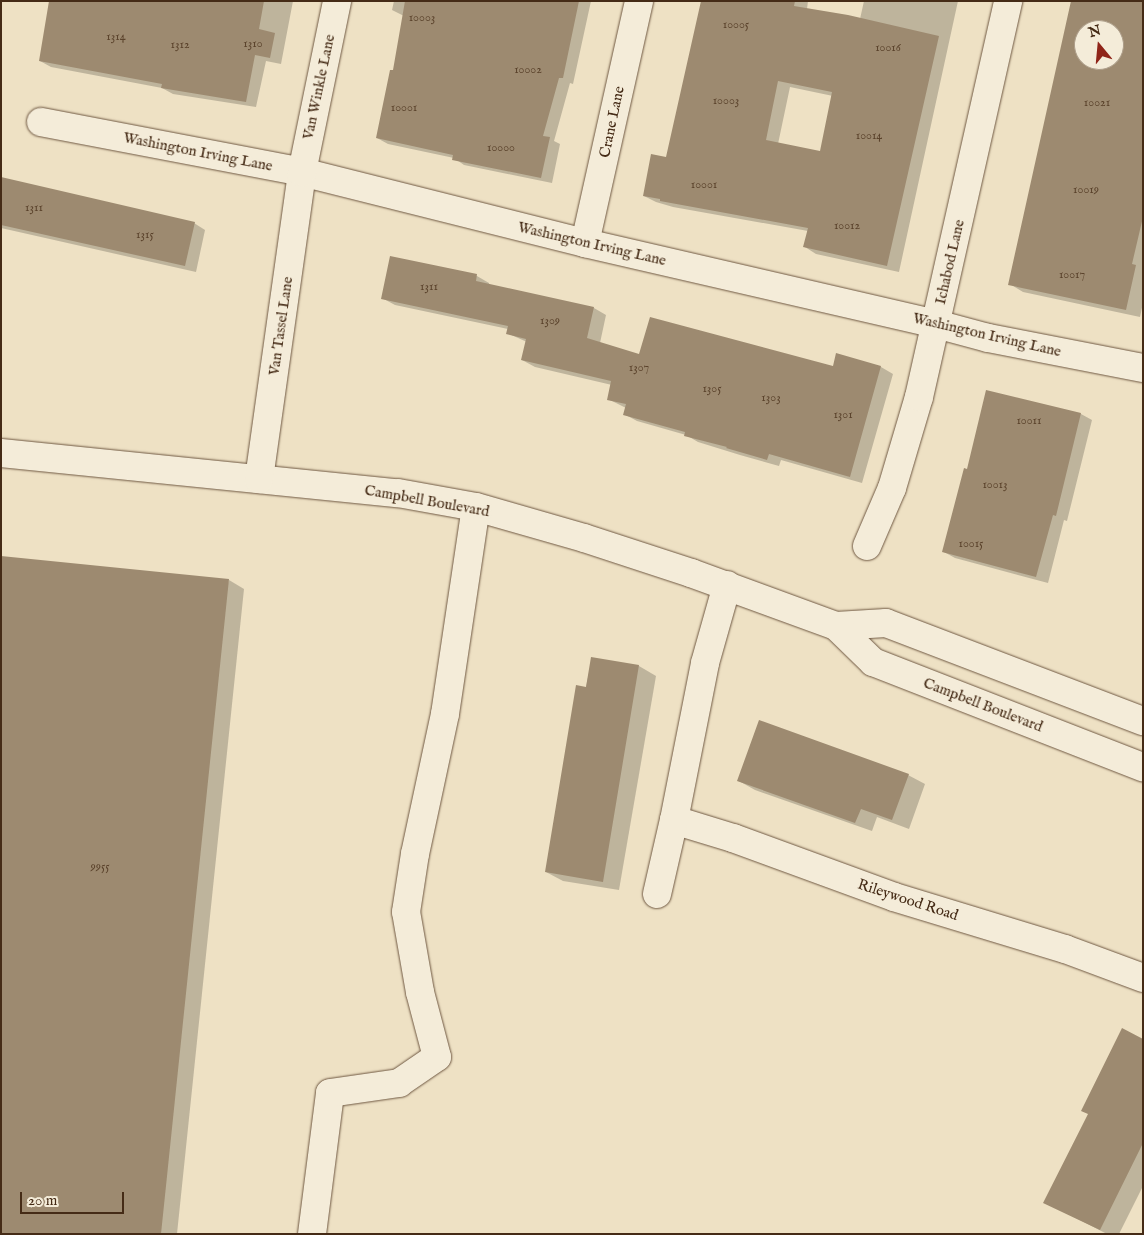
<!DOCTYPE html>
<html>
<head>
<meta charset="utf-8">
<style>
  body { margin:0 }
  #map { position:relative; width:1144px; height:1235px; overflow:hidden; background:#eee1c4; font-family:"IM FELL English",serif }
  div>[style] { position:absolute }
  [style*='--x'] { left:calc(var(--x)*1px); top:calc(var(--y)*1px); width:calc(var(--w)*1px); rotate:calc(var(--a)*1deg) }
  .shadow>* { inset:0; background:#0003 }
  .building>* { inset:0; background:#9d8a70 }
  .roads { filter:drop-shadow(0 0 1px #6f5842) drop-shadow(0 0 1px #6f5842) }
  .minor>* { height:28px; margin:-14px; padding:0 14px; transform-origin:14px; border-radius:14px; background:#f4ecd9 }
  span { translate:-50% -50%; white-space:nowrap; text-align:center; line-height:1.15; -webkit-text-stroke:4px #f4ecd9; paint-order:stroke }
  .number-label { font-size:12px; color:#5b432c }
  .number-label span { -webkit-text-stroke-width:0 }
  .street-label { font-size:15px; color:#452b16 }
  .frame { position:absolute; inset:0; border:2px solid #452b16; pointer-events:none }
  .north { position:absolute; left:1074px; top:20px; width:50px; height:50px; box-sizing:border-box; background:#f4ecd9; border:1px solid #ae9f8b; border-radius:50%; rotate:343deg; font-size:14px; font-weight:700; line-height:20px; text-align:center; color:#452b16 }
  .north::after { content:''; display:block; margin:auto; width:18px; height:22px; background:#8f2418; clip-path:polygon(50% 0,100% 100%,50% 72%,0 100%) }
  .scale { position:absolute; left:20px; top:1192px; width:104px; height:22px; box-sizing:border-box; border:2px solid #452b16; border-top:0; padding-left:6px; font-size:15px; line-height:18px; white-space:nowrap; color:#452b16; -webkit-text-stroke:4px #f4ecd9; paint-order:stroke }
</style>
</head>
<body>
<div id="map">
  <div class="shadow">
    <i style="clip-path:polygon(50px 1px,293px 1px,281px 64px,266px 61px,256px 107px,173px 94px,162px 88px,51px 67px,40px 61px)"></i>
    <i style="clip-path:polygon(394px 1px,591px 1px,573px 84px,570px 83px,554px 141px,560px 144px,552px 183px,464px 165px,454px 158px,388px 144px,377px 138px,394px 72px,404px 16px,392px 10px)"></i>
    <i style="clip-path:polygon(evenodd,703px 1px,808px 1px,807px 9px,860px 19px,864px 1px,958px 1px,899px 272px,816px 254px,805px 247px,808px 231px,673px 207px,656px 202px,644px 196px,667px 158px,703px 1px,790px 87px,833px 96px,821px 152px,778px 144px,790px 87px)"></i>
    <i style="clip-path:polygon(evenodd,1073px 1px,1143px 1px,1143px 303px,1140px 317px,1023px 292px,1010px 284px,1073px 1px,1084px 30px,1114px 30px,1114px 60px,1084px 60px,1084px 30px)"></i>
    <i style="clip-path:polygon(1px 179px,194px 223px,205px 230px,196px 272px,1px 228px)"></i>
    <i style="clip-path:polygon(391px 257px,477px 276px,489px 283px,489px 285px,594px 308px,606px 315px,600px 343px,640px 356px,834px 367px,837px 355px,881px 367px,893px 374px,862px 483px,781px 460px,779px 466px,740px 455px,698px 442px,686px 435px,637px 421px,624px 414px,626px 408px,608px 399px,612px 385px,535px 367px,522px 360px,527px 342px,507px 333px,508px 329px,395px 305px,382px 298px)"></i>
    <i style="clip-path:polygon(987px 392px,1081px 414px,1092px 420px,1067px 521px,1064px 520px,1048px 583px,955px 558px,944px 552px,968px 470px)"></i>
    <i style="clip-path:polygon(229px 580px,244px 589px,177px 1234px,1px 1234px)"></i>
    <i style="clip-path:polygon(592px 659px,639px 666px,656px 676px,619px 890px,563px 881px,546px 872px)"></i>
    <i style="clip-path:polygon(908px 775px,925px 784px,909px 829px,877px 817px,872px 831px,755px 790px,739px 781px)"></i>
    <i style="clip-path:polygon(1143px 1040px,1143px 1186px,1119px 1234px,1107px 1234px,1045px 1202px)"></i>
  </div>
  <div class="building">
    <i style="clip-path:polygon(49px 1px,264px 1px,259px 29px,275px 33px,270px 58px,255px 55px,246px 102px,161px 88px,162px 84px,39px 61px)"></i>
    <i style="clip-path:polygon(405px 1px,579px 1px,563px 78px,559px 78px,543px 136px,550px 137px,541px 178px,452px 160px,453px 155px,376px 138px,390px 70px,393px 70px)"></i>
    <i style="clip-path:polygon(evenodd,701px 1px,795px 1px,794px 6px,848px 15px,939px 36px,887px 266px,803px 247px,808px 228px,660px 201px,660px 199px,643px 196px,651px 154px,666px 157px,701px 1px,778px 81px,832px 92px,820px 151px,766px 140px,778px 81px)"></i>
    <i style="clip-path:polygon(evenodd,1071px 1px,1143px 1px,1143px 217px,1132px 264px,1136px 265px,1126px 310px,1008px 285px,1071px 1px,1084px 30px,1114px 30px,1114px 60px,1084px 60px,1084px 30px)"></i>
    <i style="clip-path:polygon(1px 177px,195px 222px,185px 266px,1px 225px)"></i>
    <i style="clip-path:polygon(390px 256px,477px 274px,476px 281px,594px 307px,587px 338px,639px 354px,650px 317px,833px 366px,836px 353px,881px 366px,850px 477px,769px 454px,767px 460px,726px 448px,727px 447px,684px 436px,685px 432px,623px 415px,626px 404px,607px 400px,611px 381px,521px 360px,526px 339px,506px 334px,508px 326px,381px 299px)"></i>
    <i style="clip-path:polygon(986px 390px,1081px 413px,1056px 516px,1053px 515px,1036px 577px,942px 552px,964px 468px,967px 469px)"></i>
    <i style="clip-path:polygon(1px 556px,229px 579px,161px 1234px,1px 1234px)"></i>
    <i style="clip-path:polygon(591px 657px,639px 665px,603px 882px,545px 872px,576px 685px,586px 687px)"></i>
    <i style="clip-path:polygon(759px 720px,909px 774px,892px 820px,861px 809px,855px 823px,737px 781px)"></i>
    <i style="clip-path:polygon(1122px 1028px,1143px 1039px,1143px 1143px,1100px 1230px,1043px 1203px,1088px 1114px,1081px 1111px)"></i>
  </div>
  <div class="roads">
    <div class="minor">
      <i style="--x:41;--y:122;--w:266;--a:10.8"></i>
      <i style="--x:302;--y:172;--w:292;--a:14.1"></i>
      <i style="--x:585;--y:243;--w:360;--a:13"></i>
      <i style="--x:936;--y:324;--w:54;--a:15.1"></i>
      <i style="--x:988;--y:338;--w:158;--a:11"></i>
      <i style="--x:585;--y:243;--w:248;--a:-77.4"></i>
      <i style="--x:1;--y:453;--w:399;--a:5.8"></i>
      <i style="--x:398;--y:493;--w:79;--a:10.2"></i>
      <i style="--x:476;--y:507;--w:112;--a:16"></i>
      <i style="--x:584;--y:538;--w:113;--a:18.1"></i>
      <i style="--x:691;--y:573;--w:154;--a:20.1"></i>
      <i style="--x:836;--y:626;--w:50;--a:-3.4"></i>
      <i style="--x:886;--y:623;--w:275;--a:20.9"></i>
      <i style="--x:259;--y:479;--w:310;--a:-82"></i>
      <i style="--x:302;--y:172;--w:175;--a:-78.4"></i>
      <i style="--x:867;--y:546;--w:63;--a:-66.7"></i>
      <i style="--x:892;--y:488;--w:95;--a:-73.5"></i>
      <i style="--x:919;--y:397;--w:406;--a:-77.3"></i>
      <i style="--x:836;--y:626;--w:52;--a:44.2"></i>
      <i style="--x:873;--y:662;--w:290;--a:21.3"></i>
      <i style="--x:674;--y:820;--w:62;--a:17"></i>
      <i style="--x:733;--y:838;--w:171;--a:20.1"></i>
      <i style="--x:894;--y:897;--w:179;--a:16.9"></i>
      <i style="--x:1065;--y:949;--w:83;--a:20.4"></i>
      <i style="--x:657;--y:894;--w:76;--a:-77.1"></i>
      <i style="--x:674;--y:820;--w:160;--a:-78.8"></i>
      <i style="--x:705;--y:663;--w:81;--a:-74.2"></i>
      <i style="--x:312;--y:1234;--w:142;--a:-82.7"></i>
      <i style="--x:330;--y:1093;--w:70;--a:-8.2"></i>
      <i style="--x:399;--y:1083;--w:46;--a:-34.4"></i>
      <i style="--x:437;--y:1057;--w:67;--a:-104.7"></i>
      <i style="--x:420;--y:992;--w:81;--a:-99.9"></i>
      <i style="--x:406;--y:912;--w:59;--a:-81.2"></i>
      <i style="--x:415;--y:854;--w:143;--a:-77.9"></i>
      <i style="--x:445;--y:714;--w:209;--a:-81.5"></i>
    </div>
  </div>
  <div class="number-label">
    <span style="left:422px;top:18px">10003</span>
    <span style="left:736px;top:25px">10005</span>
    <span style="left:116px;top:37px">1314</span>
    <span style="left:253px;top:44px">1310</span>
    <span style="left:180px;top:45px">1312</span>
    <span style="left:888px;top:48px">10016</span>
    <span style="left:528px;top:70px">10002</span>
    <span style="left:726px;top:101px">10003</span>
    <span style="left:1097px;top:103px">10021</span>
    <span style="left:404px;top:108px">10001</span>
    <span style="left:869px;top:136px">10014</span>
    <span style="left:501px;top:148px">10000</span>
    <span style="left:704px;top:185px">10001</span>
    <span style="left:1086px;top:190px">10019</span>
    <span style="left:34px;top:208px">1311</span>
    <span style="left:847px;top:226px">10012</span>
    <span style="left:145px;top:235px">1315</span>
    <span style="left:1072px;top:275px">10017</span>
    <span style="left:429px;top:287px">1311</span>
    <span style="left:550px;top:321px">1309</span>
    <span style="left:639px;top:368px">1307</span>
    <span style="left:712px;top:389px">1305</span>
    <span style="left:771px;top:398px">1303</span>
    <span style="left:843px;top:415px">1301</span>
    <span style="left:1029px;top:421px">10011</span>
    <span style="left:995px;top:485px">10013</span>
    <span style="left:971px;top:544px">10015</span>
    <span style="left:100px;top:867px">9955</span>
  </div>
  <div class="street-label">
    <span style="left:319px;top:87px;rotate:-78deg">Van Winkle Lane</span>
    <span style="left:612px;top:122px;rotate:-78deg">Crane Lane</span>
    <span style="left:198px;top:152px;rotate:11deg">Washington Irving Lane</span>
    <span style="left:592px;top:244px;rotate:13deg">Washington Irving Lane</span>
    <span style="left:950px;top:262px;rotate:-77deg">Ichabod Lane</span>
    <span style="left:281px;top:326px;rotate:-82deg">Van Tassel Lane</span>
    <span style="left:987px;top:335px;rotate:13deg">Washington Irving Lane</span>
    <span style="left:427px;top:501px;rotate:10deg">Campbell Boulevard</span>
    <span style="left:983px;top:705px;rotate:21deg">Campbell Boulevard</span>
    <span style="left:908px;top:900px;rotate:18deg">Rileywood Road</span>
  </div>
  <div class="frame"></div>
  <div class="north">N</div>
  <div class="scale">20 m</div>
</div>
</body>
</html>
